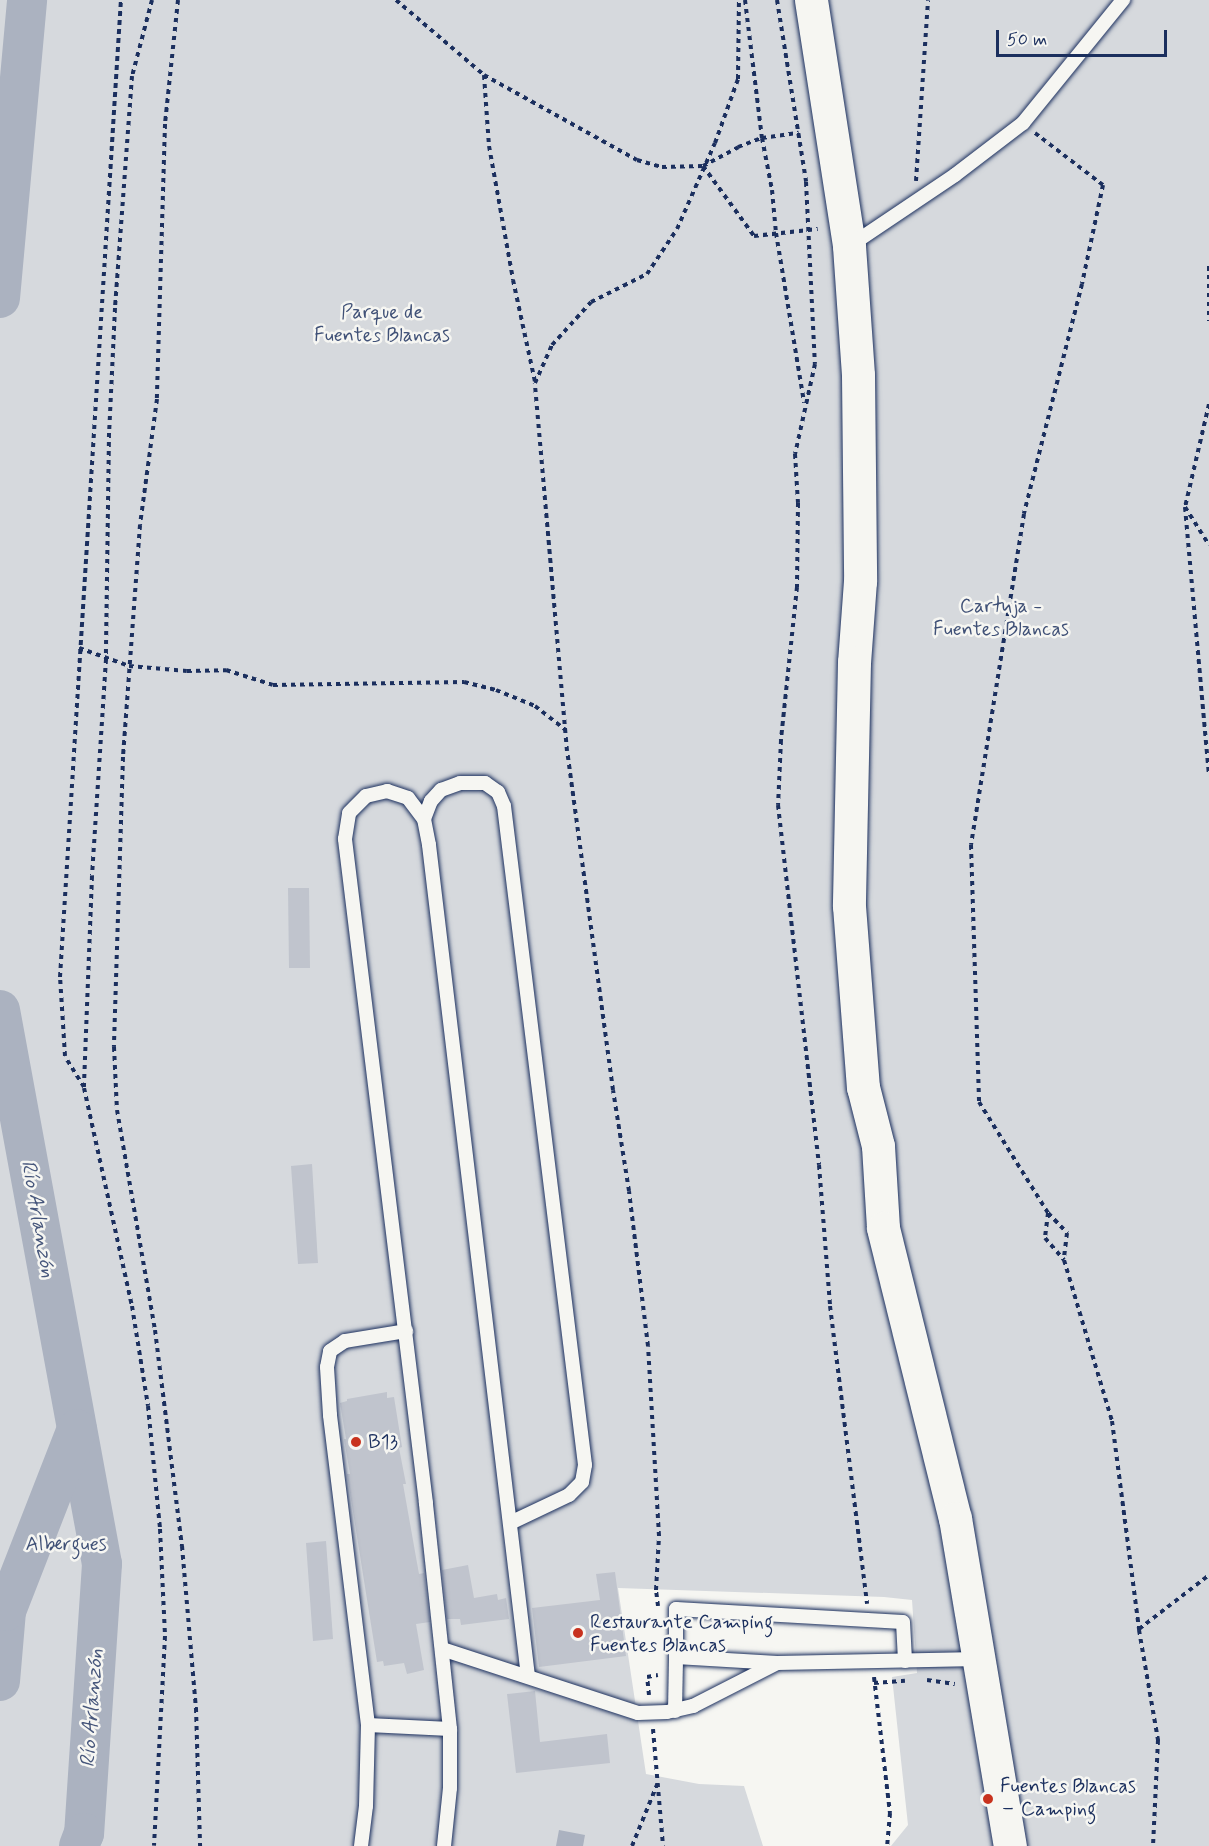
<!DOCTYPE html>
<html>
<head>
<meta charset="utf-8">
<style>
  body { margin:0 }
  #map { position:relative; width:1209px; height:1846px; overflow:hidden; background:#f6f6f2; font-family:Mynerve,sans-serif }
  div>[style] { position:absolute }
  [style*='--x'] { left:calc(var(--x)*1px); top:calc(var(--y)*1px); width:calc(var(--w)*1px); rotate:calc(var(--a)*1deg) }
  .green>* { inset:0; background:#d6d9dd }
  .water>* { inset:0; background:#abb2c0 }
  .river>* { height:40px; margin:-20px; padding:0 20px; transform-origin:20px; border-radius:20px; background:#abb2c0 }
  .building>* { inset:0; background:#c0c4cd }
  .path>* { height:4px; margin-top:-2px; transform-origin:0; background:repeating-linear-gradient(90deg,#1b2f5e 0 4.5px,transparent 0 9px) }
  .roads { filter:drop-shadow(0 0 2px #1b2f5e) drop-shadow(0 0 2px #1b2f5e) }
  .service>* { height:14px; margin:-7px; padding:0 7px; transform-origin:7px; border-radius:7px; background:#f6f6f2 }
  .secondary>* { height:33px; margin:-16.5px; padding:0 16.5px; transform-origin:16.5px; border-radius:16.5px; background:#f6f6f2 }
  .dots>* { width:16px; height:16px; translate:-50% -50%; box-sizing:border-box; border:3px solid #f6f6f2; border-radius:50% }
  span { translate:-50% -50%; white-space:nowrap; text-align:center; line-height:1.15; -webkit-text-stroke:5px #f6f6f2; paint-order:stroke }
  .park-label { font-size:20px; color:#405177 }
  .poi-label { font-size:20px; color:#1b2f5e }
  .left { translate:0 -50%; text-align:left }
  .water-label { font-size:21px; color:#46567b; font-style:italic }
  .scale { position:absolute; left:996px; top:30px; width:171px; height:27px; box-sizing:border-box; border:3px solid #1b2f5e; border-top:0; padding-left:8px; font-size:18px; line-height:21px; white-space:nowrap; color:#1b2f5e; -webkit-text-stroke:4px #f6f6f2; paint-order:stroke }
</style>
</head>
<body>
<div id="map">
  <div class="green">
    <i style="clip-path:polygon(0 0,1209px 0,1209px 1846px,891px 1846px,908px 1825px,892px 1677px,917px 1673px,912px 1600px,884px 1597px,618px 1588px,646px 1774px,699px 1784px,744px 1786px,763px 1846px,0 1846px)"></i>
  </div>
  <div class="water">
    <i style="clip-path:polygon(559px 1830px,585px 1835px,583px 1846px,556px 1846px)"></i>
  </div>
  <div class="river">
    <i style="--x:0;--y:298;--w:299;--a:-84.8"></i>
    <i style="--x:0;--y:1010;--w:563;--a:79.57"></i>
    <i style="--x:102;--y:1564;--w:270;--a:93.8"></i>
    <i style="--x:84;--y:1833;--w:14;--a:111"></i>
    <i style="--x:0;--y:1681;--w:70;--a:-85.1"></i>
    <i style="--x:6;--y:1611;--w:195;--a:-68.7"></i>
  </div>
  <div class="building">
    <i style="clip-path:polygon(288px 888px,309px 888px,310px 968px,289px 968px)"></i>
    <i style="clip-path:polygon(312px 1164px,318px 1263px,298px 1264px,291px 1166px)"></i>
    <i style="clip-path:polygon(387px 1392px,387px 1398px,394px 1397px,402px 1447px,399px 1448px,406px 1484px,403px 1484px,419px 1574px,424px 1573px,430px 1622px,416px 1624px,424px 1670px,407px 1674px,404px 1663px,384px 1666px,383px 1661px,377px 1662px,347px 1474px,350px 1474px,344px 1439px,346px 1439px,340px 1403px,347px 1401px,347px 1399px)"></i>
    <i style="clip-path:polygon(326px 1541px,333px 1639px,313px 1641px,306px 1543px)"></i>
    <i style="clip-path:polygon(468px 1565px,474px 1598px,497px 1594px,498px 1600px,506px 1598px,509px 1619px,461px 1625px,460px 1619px,447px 1619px,442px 1570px)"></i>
    <i style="clip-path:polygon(615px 1572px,626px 1656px,539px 1667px,532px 1608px,600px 1600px,596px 1574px)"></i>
    <i style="clip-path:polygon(535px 1691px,540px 1742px,607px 1734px,610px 1763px,516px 1773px,507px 1694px)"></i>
  </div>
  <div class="path">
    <i style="--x:152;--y:0;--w:79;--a:104.7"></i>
    <i style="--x:132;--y:76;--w:233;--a:94.2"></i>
    <i style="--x:115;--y:308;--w:125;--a:92.7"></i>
    <i style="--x:109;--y:433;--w:226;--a:90.8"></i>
    <i style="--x:106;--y:659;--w:217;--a:93.7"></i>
    <i style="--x:92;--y:876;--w:212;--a:92.2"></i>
    <i style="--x:84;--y:1088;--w:223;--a:77.6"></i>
    <i style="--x:132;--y:1306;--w:101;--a:80.9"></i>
    <i style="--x:148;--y:1406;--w:124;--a:84.4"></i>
    <i style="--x:160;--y:1529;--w:107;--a:87.3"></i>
    <i style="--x:165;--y:1636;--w:210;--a:93"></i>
    <i style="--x:178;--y:0;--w:125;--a:96"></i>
    <i style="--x:165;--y:124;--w:275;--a:91.7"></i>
    <i style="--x:157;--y:399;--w:127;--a:97.7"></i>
    <i style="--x:140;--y:525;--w:233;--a:94.2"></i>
    <i style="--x:123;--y:757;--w:290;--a:91.8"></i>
    <i style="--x:114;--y:1047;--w:63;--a:87.3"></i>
    <i style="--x:117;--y:1110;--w:223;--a:80.2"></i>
    <i style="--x:155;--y:1330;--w:218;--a:82.9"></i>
    <i style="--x:182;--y:1546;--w:163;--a:85.1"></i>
    <i style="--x:196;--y:1708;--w:138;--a:88.3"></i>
    <i style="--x:396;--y:0;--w:116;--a:40.4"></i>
    <i style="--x:484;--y:75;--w:175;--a:29.1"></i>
    <i style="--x:637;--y:160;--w:26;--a:16"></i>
    <i style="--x:662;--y:167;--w:41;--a:-1.4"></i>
    <i style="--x:703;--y:166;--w:40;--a:-28"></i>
    <i style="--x:738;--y:147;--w:26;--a:-21"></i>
    <i style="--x:762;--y:138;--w:37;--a:-8"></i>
    <i style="--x:745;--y:0;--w:139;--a:83"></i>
    <i style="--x:762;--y:138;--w:53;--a:79.1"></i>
    <i style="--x:772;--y:190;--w:43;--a:84.7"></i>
    <i style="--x:776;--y:233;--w:172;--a:80.6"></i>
    <i style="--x:777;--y:0;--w:184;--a:80.9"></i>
    <i style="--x:806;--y:182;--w:182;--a:87.2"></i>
    <i style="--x:815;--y:364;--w:92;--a:102.5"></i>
    <i style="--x:795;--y:454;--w:49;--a:86.5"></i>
    <i style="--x:798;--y:503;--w:84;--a:90.7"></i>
    <i style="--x:797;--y:587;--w:154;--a:96"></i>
    <i style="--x:781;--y:740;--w:65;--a:92.6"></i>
    <i style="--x:778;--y:805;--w:362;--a:83.5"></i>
    <i style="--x:819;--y:1165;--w:141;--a:85.5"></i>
    <i style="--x:830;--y:1306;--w:300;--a:82.9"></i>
    <i style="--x:484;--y:75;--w:71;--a:86"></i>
    <i style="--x:489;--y:146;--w:136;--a:79.8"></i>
    <i style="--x:513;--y:280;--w:104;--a:77.8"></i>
    <i style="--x:1035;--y:133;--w:86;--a:37.4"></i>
    <i style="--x:1103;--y:185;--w:101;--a:102"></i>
    <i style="--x:1082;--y:284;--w:237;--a:104.2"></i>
    <i style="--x:1024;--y:514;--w:335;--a:99.1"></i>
    <i style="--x:971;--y:845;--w:257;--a:88.2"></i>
    <i style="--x:979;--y:1102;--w:131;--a:58.1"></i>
    <i style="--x:1048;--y:1213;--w:25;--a:97"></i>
    <i style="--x:1045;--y:1238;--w:29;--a:49"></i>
    <i style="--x:1064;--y:1260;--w:168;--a:73.4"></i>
    <i style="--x:1112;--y:1421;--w:211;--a:82.6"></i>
    <i style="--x:1139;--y:1630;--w:112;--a:80.2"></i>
    <i style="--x:1158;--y:1740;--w:106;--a:92.7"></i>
    <i style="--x:703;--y:166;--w:87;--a:53.9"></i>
    <i style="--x:754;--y:236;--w:64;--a:-6.2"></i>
    <i style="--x:916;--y:181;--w:181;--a:-86.2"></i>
    <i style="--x:1209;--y:266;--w:55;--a:90"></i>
    <i style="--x:1209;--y:404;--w:106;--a:103.1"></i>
    <i style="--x:1185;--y:507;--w:45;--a:57.7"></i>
    <i style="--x:1185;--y:507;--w:269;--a:84.9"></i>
    <i style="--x:79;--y:648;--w:53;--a:19.8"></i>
    <i style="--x:129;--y:666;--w:58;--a:4.9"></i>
    <i style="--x:187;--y:671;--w:39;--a:-1"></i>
    <i style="--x:226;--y:670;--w:49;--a:17.7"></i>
    <i style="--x:273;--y:685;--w:191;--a:-0.9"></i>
    <i style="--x:464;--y:682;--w:33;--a:14"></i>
    <i style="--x:496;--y:690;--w:42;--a:22.3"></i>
    <i style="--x:535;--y:706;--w:39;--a:38"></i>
    <i style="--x:84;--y:1087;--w:36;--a:-122"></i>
    <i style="--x:65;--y:1056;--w:79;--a:-93.6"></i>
    <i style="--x:60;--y:977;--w:979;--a:-86.43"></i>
    <i style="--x:1048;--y:1213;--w:28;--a:46"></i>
    <i style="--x:1067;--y:1233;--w:26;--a:97"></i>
    <i style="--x:658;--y:1606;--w:16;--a:-97"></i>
    <i style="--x:656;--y:1590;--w:54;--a:-86.8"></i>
    <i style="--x:659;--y:1536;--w:190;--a:-93.3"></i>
    <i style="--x:648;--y:1346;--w:156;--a:-97"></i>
    <i style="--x:629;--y:1191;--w:102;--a:-99"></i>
    <i style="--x:613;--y:1090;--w:342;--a:-97.7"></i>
    <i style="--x:567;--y:751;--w:369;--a:-95"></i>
    <i style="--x:535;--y:383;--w:42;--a:-65.9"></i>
    <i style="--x:552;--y:345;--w:58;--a:-47.8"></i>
    <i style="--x:591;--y:302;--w:63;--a:-26.6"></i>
    <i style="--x:647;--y:274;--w:54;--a:-56.3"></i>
    <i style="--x:677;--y:229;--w:94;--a:-66.2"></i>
    <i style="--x:715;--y:143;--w:68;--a:-70.2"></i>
    <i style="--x:738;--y:79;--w:79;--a:-89.3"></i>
    <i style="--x:1139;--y:1629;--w:88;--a:-37.6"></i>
    <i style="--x:874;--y:1677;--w:137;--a:83.3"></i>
    <i style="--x:890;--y:1813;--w:33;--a:95"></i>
    <i style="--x:927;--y:1680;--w:28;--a:8"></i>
    <i style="--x:874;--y:1683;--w:31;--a:-4"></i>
    <i style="--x:649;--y:1695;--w:18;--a:-96"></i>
    <i style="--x:647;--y:1677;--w:11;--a:-10"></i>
    <i style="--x:653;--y:1729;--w:117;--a:85.1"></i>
    <i style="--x:632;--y:1846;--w:71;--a:-67.8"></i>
  </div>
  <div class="roads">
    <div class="service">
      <i style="--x:851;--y:245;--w:125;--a:-33.9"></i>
      <i style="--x:955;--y:175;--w:86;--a:-37.4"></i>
      <i style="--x:1023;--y:123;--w:159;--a:-50.9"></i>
      <i style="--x:424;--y:819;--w:19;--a:-69"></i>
      <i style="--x:431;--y:801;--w:15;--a:-48"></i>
      <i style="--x:441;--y:790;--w:20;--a:-20"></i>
      <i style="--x:460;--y:783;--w:25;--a:0"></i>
      <i style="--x:485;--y:783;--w:16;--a:35"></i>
      <i style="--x:498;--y:792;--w:15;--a:67"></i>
      <i style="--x:504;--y:806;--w:664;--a:82.99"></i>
      <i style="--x:585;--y:1465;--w:17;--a:100"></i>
      <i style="--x:582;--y:1482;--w:18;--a:135"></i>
      <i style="--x:569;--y:1495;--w:65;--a:154.6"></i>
      <i style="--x:442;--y:1649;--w:206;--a:18.1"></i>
      <i style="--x:638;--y:1713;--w:29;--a:-2"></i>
      <i style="--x:667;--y:1712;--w:27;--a:-13"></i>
      <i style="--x:693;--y:1706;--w:94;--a:-27.1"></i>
      <i style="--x:777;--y:1663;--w:202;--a:-1.1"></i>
      <i style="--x:777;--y:1663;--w:101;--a:-176.6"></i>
      <i style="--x:676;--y:1657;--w:48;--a:-90"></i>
      <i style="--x:676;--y:1609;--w:227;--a:3.3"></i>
      <i style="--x:903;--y:1622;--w:39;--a:87"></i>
      <i style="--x:675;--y:1711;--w:54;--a:-88.9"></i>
      <i style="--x:368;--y:1725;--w:82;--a:2.8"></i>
      <i style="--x:361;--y:1846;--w:40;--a:-82.9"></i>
      <i style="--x:366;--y:1806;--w:81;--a:-88.6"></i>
      <i style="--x:368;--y:1725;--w:312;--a:-97"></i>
      <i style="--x:330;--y:1415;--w:48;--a:-93.6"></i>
      <i style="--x:327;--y:1367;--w:16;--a:-79"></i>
      <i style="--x:330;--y:1351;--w:18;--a:-34"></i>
      <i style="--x:345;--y:1341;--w:62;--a:-9.3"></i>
      <i style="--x:444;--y:1846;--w:58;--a:-84.1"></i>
      <i style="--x:450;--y:1788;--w:59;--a:-90"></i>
      <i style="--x:450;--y:1729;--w:227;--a:-96.1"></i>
      <i style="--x:426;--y:1503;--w:669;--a:-96.96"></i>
      <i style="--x:345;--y:839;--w:26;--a:-81"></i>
      <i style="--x:349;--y:813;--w:24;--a:-45"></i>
      <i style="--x:366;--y:796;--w:22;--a:-13"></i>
      <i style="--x:387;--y:791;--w:22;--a:18"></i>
      <i style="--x:408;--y:798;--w:26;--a:53"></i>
      <i style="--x:424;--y:819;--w:26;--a:79"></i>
      <i style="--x:429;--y:845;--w:837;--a:83.21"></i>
    </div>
    <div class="secondary">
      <i style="--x:811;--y:0;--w:249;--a:81.2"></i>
      <i style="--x:849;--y:246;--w:129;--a:86"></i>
      <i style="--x:858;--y:375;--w:206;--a:89.4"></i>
      <i style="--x:860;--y:581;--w:81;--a:94.2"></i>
      <i style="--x:854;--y:662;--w:244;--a:91.2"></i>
      <i style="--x:849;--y:906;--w:182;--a:85.6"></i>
      <i style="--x:863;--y:1087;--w:61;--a:75.7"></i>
      <i style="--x:878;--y:1146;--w:82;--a:86.5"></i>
      <i style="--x:883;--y:1228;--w:299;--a:76.1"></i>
      <i style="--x:955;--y:1518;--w:333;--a:80.5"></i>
    </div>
  </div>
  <div class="dots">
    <i style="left:356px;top:1442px;background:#c8321e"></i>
    <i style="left:578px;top:1633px;background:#c8321e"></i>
    <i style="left:988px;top:1799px;background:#c8321e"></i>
  </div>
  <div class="park-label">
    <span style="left:382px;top:324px">Parque de<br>Fuentes Blancas</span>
    <span style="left:1001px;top:618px">Cartuja -<br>Fuentes Blancas</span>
    <span style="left:66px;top:1544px">Albergues</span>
  </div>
  <div class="poi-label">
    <span class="left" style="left:368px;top:1442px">B13</span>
    <span class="left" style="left:590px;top:1634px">Restaurante Camping<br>Fuentes Blancas</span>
    <span class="left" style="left:1000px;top:1798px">Fuentes Blancas<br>– Camping</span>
  </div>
  <div class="water-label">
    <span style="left:38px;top:1219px;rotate:80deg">Río Arlanzón</span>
    <span style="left:92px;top:1708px;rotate:-86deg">Río Arlanzón</span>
  </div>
  <div class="scale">50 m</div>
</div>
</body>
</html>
